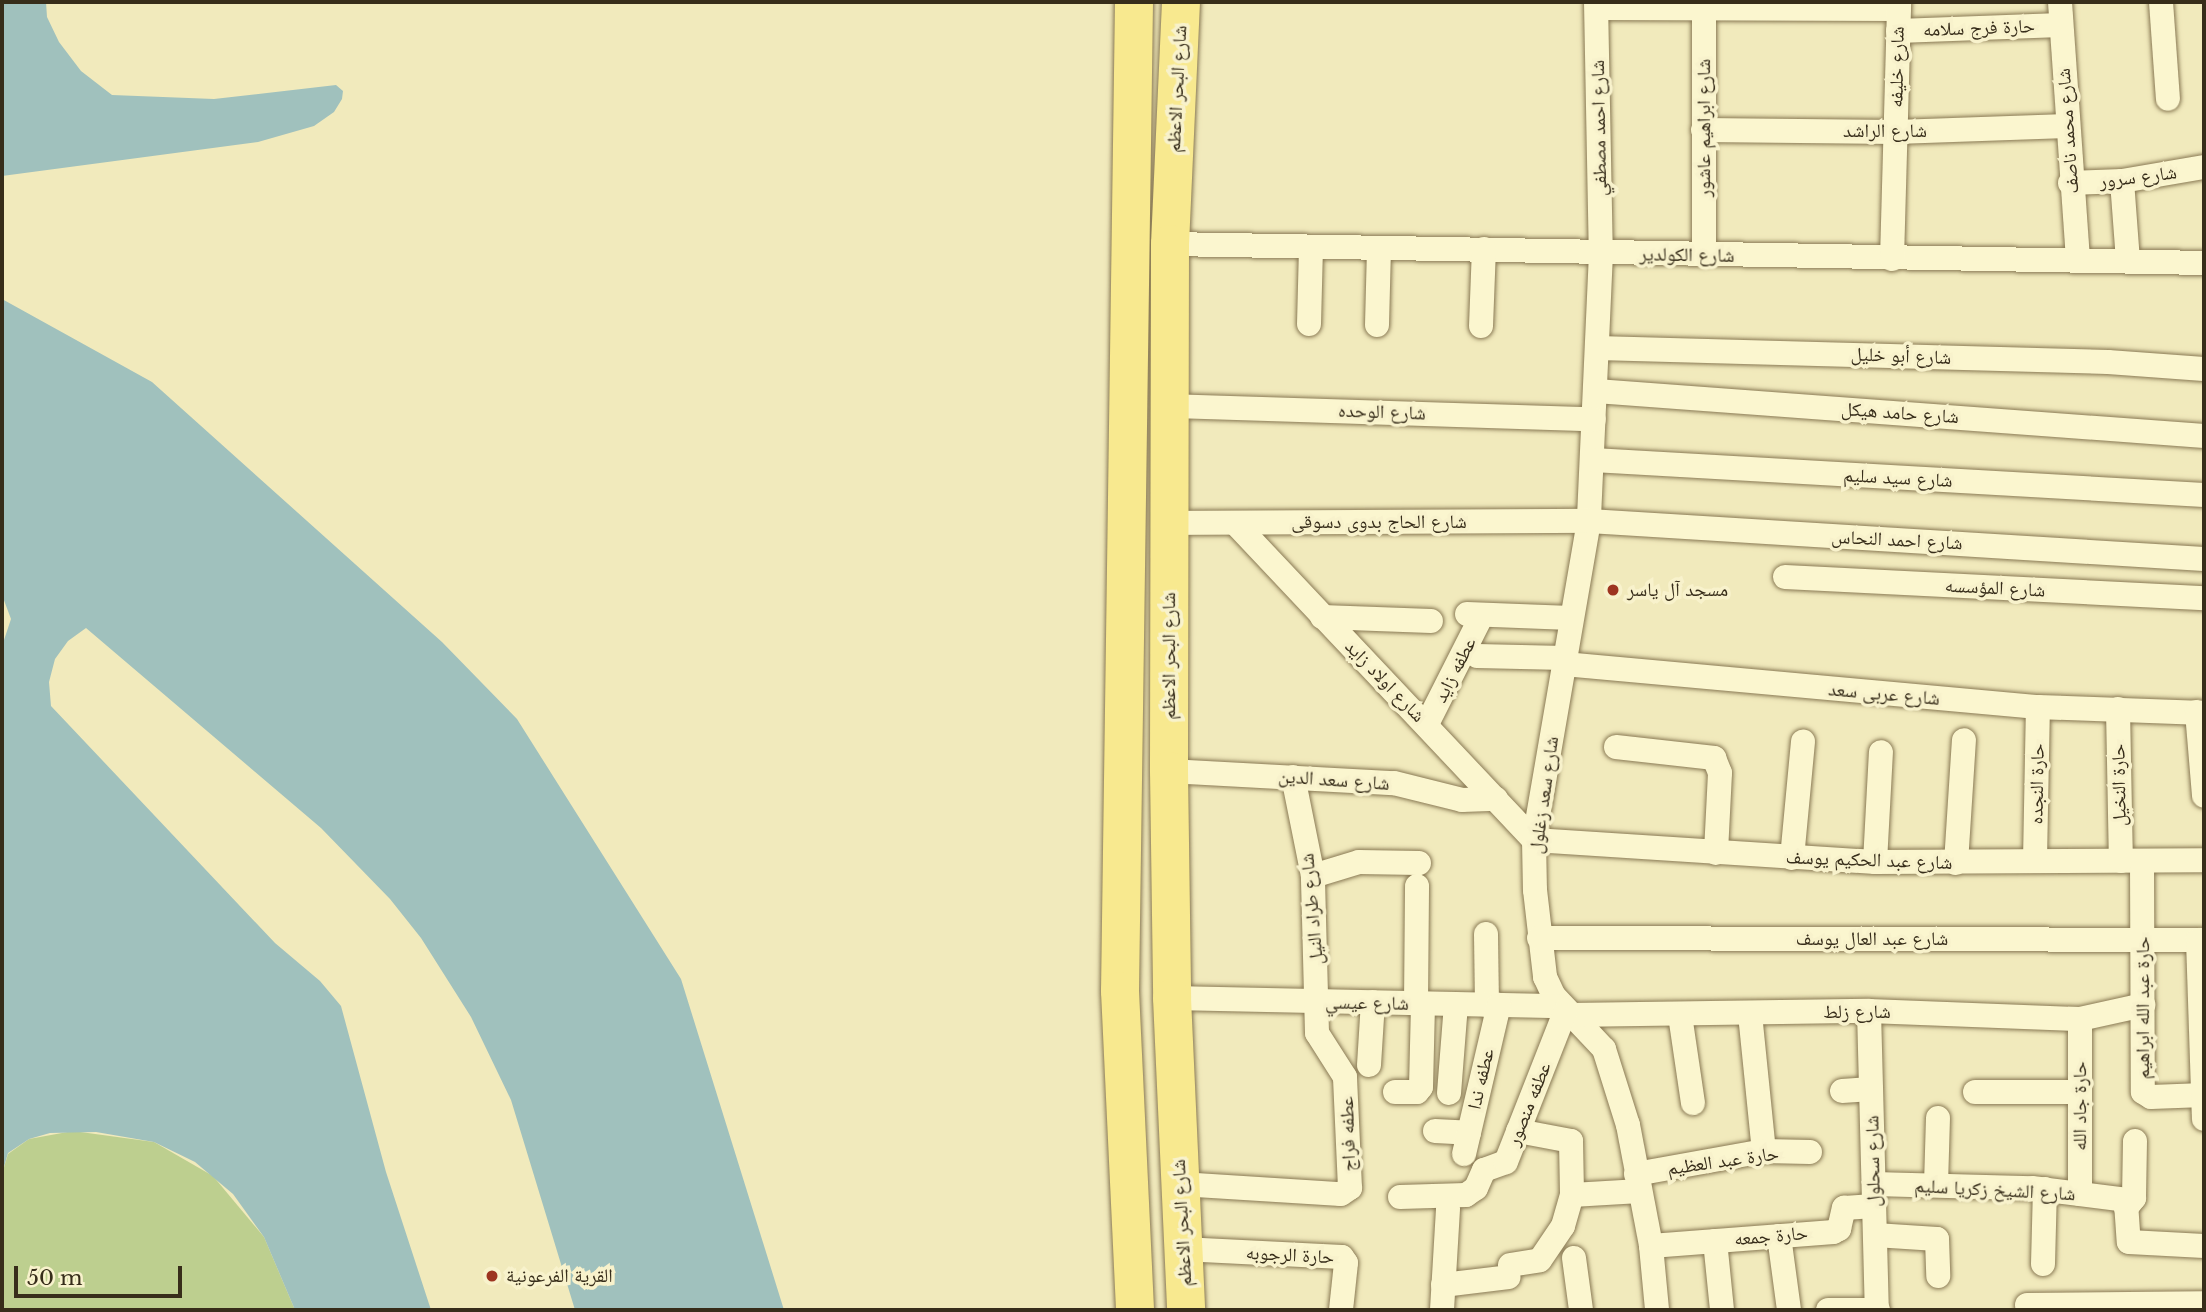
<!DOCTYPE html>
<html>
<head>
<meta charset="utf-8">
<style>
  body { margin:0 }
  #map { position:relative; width:2206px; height:1312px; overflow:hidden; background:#f1eabc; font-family:"Libre Baskerville","Noto Naskh Arabic",serif }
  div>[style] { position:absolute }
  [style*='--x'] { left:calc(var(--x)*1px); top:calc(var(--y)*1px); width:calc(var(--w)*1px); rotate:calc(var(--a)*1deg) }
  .green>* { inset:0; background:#bdcf8f }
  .water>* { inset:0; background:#a0c1bd }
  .roads { filter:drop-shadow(0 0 2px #897954) drop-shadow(0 0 2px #897954) }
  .street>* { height:24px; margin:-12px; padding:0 12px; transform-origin:12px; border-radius:12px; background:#fbf6cf }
  .primary>* { height:38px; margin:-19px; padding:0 19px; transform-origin:19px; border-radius:19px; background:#f8e98f }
  .dots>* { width:19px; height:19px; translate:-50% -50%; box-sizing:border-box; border:4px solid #f8f2cc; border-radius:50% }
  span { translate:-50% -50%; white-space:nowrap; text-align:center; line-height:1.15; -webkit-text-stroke:7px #f8f2cc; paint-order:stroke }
  .street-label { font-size:19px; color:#372d1a }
  .poi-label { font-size:19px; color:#372d1a }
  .left { translate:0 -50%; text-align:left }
  .frame { position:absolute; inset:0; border:4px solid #372d1a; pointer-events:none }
  .scale { position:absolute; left:14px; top:1266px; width:168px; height:32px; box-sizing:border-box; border:4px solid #372d1a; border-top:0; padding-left:9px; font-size:21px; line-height:24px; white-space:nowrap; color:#372d1a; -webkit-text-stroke:5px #f8f2cc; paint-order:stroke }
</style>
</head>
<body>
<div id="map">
  <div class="green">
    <i style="clip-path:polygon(73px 1131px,154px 1142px,213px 1176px,264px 1237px,295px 1310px,2px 1310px,2px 1174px,8px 1154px,29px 1139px)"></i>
  </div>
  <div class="water">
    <i style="clip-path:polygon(2px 2px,46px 2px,47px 17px,59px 42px,81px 71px,112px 95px,214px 99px,336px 85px,343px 91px,342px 99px,334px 112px,314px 126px,258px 142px,2px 176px)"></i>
    <i style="clip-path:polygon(2px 299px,152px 382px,442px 642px,517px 719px,681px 979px,784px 1310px,575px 1310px,511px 1100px,471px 1017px,421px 938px,390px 899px,321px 828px,86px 628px,68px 641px,55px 659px,49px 682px,51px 706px,275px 943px,320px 981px,341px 1006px,386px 1172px,431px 1310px,295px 1310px,264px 1237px,233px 1194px,195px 1162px,154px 1142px,96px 1132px,50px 1133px,29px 1139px,8px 1153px,2px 1174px,2px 646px,11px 619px,2px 595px)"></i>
  </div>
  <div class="roads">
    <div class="street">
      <i style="--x:1596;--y:2;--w:251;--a:88.9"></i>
      <i style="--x:1601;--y:253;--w:268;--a:92.6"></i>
      <i style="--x:1589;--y:521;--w:324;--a:99.8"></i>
      <i style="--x:1534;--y:840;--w:50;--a:88.9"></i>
      <i style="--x:1535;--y:890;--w:88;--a:83.4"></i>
      <i style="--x:1545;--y:977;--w:21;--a:65"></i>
      <i style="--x:1554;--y:996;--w:73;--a:46.7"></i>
      <i style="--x:1604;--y:1049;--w:80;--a:72.5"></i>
      <i style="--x:1628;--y:1125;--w:123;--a:79.2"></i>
      <i style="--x:1651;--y:1246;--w:64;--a:84.6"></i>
      <i style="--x:1704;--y:2;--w:253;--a:90"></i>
      <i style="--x:2060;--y:2;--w:259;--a:86"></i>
      <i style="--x:2161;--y:2;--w:97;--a:85.9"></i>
      <i style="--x:1597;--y:8;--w:302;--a:0.2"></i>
      <i style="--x:1898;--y:31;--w:163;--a:-2.1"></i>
      <i style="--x:1703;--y:130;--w:193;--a:0.6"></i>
      <i style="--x:1896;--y:132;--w:171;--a:-2"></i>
      <i style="--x:2122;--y:181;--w:80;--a:85.7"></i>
      <i style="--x:2070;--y:183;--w:52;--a:-2.2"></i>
      <i style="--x:2122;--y:181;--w:83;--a:-9.7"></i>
      <i style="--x:1170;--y:244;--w:1034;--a:1.05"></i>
      <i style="--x:1892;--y:259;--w:257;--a:-88.4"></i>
      <i style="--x:1309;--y:324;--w:77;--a:-88.5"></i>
      <i style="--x:1377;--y:325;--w:76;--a:-88.5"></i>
      <i style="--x:1481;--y:326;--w:77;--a:-87.8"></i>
      <i style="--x:1597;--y:348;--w:511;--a:1.57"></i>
      <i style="--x:2108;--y:362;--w:96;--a:4.2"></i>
      <i style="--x:1596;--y:391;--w:610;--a:4.23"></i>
      <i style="--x:1170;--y:406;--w:424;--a:1.8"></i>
      <i style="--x:1593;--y:460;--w:612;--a:3.28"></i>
      <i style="--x:1170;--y:523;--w:419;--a:-0.3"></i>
      <i style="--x:1589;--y:521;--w:616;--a:3.54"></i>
      <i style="--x:1235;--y:523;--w:436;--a:46.7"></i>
      <i style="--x:1534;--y:840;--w:342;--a:3.7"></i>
      <i style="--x:1875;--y:862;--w:329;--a:-0.3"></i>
      <i style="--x:1785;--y:577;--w:420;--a:2.9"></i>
      <i style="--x:1467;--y:614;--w:104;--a:2.2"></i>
      <i style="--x:1322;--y:617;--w:109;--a:2.1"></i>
      <i style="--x:1477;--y:656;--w:88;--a:1.3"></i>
      <i style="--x:1564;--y:664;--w:476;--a:5.2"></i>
      <i style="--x:2038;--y:707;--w:166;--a:2.1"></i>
      <i style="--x:2118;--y:709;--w:152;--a:88.9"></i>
      <i style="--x:2197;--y:712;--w:84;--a:85.2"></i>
      <i style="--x:1427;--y:724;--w:122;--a:-63.2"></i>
      <i style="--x:1616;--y:747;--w:99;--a:6.4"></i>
      <i style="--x:1714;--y:758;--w:16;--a:68"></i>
      <i style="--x:1720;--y:773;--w:80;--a:92.9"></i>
      <i style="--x:1169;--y:771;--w:225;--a:3.1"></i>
      <i style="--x:1394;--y:783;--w:70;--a:14"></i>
      <i style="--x:1462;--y:800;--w:34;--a:-2"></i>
      <i style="--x:1792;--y:858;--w:117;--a:-84.6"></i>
      <i style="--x:2035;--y:860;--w:153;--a:-88.9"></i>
      <i style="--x:2142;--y:861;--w:231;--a:89.8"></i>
      <i style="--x:2143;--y:1092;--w:9;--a:32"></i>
      <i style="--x:2151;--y:1097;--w:53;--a:-2.2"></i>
      <i style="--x:1875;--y:862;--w:110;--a:-86.9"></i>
      <i style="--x:1956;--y:863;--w:123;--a:-86.3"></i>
      <i style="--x:1313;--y:876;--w:48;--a:-16.9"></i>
      <i style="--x:1359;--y:862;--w:60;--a:1"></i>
      <i style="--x:1486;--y:934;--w:71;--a:89.2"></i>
      <i style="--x:1539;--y:938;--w:665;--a:0.17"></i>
      <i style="--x:2198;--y:940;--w:179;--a:88.1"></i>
      <i style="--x:1172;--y:998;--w:390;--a:1.2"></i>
      <i style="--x:1416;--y:1004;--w:118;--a:-89.5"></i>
      <i style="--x:1869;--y:1011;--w:299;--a:88.5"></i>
      <i style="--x:1750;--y:1014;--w:138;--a:84.2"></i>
      <i style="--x:1570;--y:1015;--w:299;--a:-0.8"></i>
      <i style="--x:1869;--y:1011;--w:211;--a:2.2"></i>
      <i style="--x:2080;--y:1019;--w:65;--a:-12.5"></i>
      <i style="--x:1680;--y:1015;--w:89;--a:81.6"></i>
      <i style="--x:1369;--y:1065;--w:63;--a:-86.4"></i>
      <i style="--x:1842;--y:1091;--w:29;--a:-4"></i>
      <i style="--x:1395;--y:1092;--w:22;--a:0"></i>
      <i style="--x:1417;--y:1092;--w:6;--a:-51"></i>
      <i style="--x:1421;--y:1087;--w:84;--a:-88.6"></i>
      <i style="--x:1975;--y:1092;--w:105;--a:0"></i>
      <i style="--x:1449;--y:1093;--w:89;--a:-85.5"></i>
      <i style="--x:1435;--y:1131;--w:34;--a:3"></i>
      <i style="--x:1518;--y:1131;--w:54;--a:10.7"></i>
      <i style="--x:1571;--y:1141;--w:54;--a:88.9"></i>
      <i style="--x:1572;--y:1195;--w:68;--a:-3.4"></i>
      <i style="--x:1464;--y:1154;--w:153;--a:-76.8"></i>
      <i style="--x:1636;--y:1174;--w:130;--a:-10.2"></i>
      <i style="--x:1764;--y:1151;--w:46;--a:1.2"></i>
      <i style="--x:1180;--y:1184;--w:161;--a:3.6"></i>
      <i style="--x:1341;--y:1194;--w:11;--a:-34"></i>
      <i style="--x:1350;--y:1188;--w:111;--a:-92.6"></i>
      <i style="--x:1345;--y:1077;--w:52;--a:-122.5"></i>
      <i style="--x:1317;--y:1033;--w:157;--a:-91.5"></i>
      <i style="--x:1313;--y:876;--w:101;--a:-101.4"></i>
      <i style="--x:1874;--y:1184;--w:158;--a:1.5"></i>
      <i style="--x:2032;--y:1188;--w:88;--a:7.2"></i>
      <i style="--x:2119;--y:1199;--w:8;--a:30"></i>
      <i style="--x:2126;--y:1203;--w:39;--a:86"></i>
      <i style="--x:2129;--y:1242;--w:75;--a:3.1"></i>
      <i style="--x:1936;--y:1185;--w:67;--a:-88.3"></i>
      <i style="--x:2080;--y:1194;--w:175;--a:-90"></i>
      <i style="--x:1400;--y:1197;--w:66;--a:-1.7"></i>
      <i style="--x:1466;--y:1195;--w:12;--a:-35"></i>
      <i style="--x:1476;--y:1188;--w:20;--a:-66"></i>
      <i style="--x:1484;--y:1170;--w:23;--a:-20"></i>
      <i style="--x:1506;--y:1162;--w:163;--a:-68.5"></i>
      <i style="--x:2126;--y:1208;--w:13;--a:-51"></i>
      <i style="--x:2134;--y:1198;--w:57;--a:-89"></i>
      <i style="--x:1875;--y:1235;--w:62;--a:3.7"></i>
      <i style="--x:1937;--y:1239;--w:37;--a:88"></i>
      <i style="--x:1779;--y:1236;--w:75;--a:82.3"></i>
      <i style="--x:1715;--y:1241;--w:69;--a:84.2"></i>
      <i style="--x:1651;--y:1246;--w:183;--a:-4.4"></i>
      <i style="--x:1833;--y:1232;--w:7;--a:-27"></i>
      <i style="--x:1839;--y:1229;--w:22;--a:-77"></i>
      <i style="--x:1844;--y:1208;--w:30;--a:-4"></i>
      <i style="--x:1182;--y:1249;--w:160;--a:2.9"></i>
      <i style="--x:1342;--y:1257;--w:7;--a:56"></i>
      <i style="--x:1346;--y:1263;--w:47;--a:96.1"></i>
      <i style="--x:1574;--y:1258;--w:52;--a:82.3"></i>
      <i style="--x:2043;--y:1264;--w:75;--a:-88.5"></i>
      <i style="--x:1510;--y:1265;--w:30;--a:-9"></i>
      <i style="--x:1540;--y:1260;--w:41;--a:-55.9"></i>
      <i style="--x:1563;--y:1226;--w:32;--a:-74"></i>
      <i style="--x:1443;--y:1285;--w:66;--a:-6.9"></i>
      <i style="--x:2027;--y:1305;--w:177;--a:-0.6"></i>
      <i style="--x:1442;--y:1310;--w:101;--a:-86.6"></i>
      <i style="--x:1828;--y:1310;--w:50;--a:0"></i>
    </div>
    <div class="primary">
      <i style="--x:1134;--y:2;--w:989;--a:90.81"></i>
      <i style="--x:1120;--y:991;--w:319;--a:87.3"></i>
      <i style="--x:1181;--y:2;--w:242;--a:92.6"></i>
      <i style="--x:1170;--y:244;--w:527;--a:90.11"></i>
      <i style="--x:1169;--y:771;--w:227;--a:89.2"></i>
      <i style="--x:1172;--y:998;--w:312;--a:87.4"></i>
    </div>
  </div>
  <div class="dots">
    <i style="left:1613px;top:590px;background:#9d3420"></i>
    <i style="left:492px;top:1276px;background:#9d3420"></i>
  </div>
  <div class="street-label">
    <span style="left:1979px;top:28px;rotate:-2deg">حارة فرج سلامه</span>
    <span style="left:1897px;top:67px;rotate:-89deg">شارع خليفه</span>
    <span style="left:1177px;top:89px;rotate:-87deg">شارع البحر الاعظم</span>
    <span style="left:1599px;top:128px;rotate:-91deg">شارع احمد مصطفي</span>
    <span style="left:1704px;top:128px;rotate:-90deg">شارع ابراهيم عاشور</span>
    <span style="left:1885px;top:131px">شارع الراشد</span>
    <span style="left:2068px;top:131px;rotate:-94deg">شارع محمد ناصف</span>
    <span style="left:2138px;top:177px;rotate:-7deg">شارع سرور</span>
    <span style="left:1687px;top:255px;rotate:1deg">شارع الكولدير</span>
    <span style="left:1901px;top:356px;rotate:2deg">شارع أبو خليل</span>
    <span style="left:1382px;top:412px;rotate:2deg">شارع الوحده</span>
    <span style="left:1900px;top:413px;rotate:4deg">شارع حامد هيكل</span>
    <span style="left:1898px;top:478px;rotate:3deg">شارع سيد سليم</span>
    <span style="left:1379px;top:522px">شارع الحاج بدوى دسوقى</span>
    <span style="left:1897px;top:540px;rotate:3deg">شارع احمد النحاس</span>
    <span style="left:1995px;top:588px;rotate:3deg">شارع المؤسسه</span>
    <span style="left:1169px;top:656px;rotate:-90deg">شارع البحر الاعظم</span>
    <span style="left:1455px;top:670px;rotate:-63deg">عطفه زايد</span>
    <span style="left:1385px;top:681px;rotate:46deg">شارع اولاد زايد</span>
    <span style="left:1884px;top:694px;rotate:5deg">شارع عربى سعد</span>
    <span style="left:1334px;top:780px;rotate:4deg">شارع سعد الدين</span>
    <span style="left:2037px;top:784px;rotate:-89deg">حارة النجده</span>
    <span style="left:2119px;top:785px;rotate:-91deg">حارة النخيل</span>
    <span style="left:1544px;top:795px;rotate:-82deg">شارع سعد زغلول</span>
    <span style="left:1869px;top:860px;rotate:2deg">شارع عبد الحكيم يوسف</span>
    <span style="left:1312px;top:909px;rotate:-95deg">شارع طراد النيل</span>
    <span style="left:1872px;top:939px">شارع عبد العال يوسف</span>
    <span style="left:1367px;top:1003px;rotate:1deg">شارع عيسي</span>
    <span style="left:2143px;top:1008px;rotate:-90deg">حارة عبد الله ابراهيم</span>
    <span style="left:1857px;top:1012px">شارع زلط</span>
    <span style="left:1481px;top:1079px;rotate:-77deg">عطفه ندا</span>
    <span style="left:1529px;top:1104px;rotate:-68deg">عطفه منصور</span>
    <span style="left:2080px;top:1106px;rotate:-90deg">حارة جاد الله</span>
    <span style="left:1348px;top:1134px;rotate:-92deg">عطفه فراج</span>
    <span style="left:1723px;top:1161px;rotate:-8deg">حارة عبد العظيم</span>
    <span style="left:1873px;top:1161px;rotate:-91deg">شارع سحلول</span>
    <span style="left:1995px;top:1190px;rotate:3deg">شارع الشيخ زكريا سليم</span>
    <span style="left:1182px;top:1223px;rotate:-93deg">شارع البحر الاعظم</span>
    <span style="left:1771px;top:1236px;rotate:-5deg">حارة جمعه</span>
    <span style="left:1290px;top:1255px;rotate:3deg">حارة الرجوبه</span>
  </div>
  <div class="poi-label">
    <span class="left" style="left:1627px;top:590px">مسجد آل ياسر</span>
    <span class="left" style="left:506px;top:1276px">القرية الفرعونية</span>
  </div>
  <div class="frame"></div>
  <div class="scale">50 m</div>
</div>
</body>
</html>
